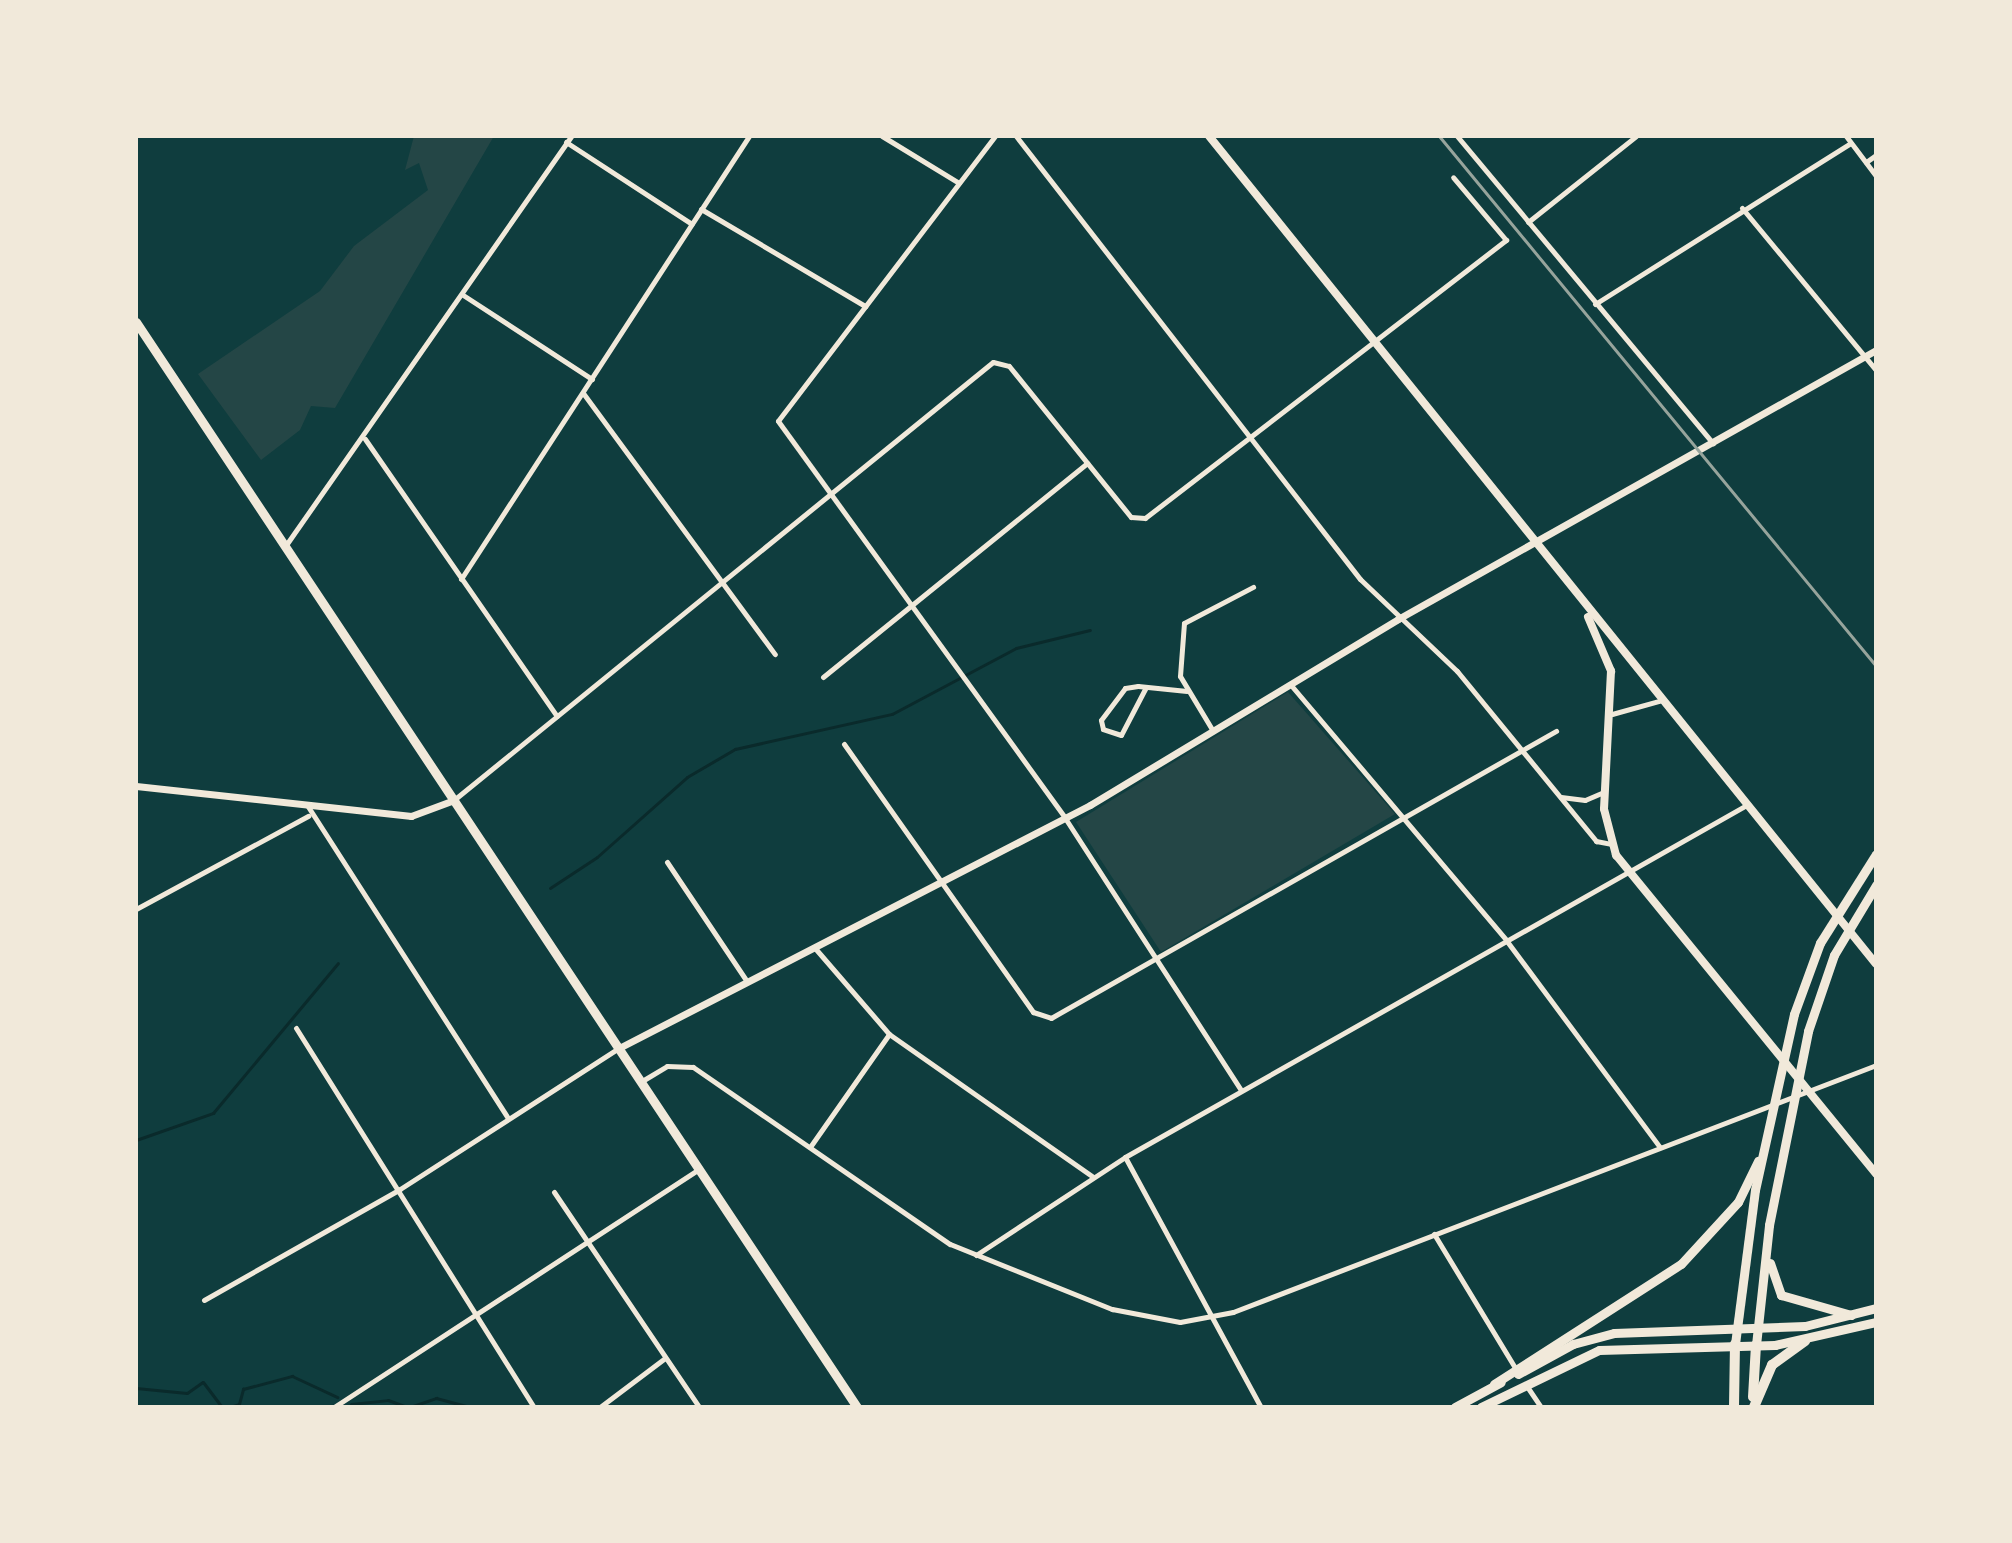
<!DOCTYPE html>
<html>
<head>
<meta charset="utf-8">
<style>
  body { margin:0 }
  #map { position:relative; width:2012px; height:1543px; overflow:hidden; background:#0f3d3e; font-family:"PT Sans Narrow",sans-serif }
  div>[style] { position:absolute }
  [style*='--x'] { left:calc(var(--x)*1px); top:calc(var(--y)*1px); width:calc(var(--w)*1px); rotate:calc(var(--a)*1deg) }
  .green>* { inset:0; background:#244646 }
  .stream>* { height:3px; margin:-1.5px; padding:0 1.5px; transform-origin:1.5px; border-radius:1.5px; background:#0a2a2b }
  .minor>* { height:5px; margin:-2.5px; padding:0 2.5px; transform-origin:2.5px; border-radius:2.5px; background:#f1e9da }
  .tertiary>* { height:7px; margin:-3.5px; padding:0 3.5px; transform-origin:3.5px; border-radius:3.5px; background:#f1e9da }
  .secondary>* { height:8px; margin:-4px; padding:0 4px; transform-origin:4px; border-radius:4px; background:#f1e9da }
  .primary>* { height:9px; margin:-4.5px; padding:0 4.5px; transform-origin:4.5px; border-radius:4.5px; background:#f1e9da }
  .trunk>* { height:9px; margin:-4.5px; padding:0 4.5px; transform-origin:4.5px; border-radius:4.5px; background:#f1e9da }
  .motorway>* { height:10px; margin:-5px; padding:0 5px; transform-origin:5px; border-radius:5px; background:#f1e9da }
  .rail>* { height:3px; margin:-1.5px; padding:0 1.5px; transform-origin:1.5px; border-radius:1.5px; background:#97a49c }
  span { translate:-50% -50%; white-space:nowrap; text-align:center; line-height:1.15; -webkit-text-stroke:8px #f1e9da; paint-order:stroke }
  .frame { position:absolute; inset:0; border:138px solid #f1e9da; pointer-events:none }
</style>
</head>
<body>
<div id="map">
  <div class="green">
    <i style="clip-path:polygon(414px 136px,494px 136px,335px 408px,311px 406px,300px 430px,261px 460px,198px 374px,320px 291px,354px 246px,428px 190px,419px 163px,405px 170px)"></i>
    <i style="clip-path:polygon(1288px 692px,1395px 814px,1161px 952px,1076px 822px)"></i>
  </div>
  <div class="stream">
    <i style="--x:550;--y:888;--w:56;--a:-33.4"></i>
    <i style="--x:597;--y:857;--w:120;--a:-41.6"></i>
    <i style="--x:687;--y:777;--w:56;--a:-30.3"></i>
    <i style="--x:735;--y:749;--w:161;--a:-12.6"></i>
    <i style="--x:892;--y:714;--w:140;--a:-28"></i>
    <i style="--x:1016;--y:648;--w:76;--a:-13.7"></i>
    <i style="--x:136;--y:1140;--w:82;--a:-19.3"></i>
    <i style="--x:213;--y:1113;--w:195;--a:-50.2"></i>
    <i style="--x:136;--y:1388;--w:51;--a:5.6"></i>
    <i style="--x:187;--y:1393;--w:19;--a:-35"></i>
    <i style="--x:203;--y:1382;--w:31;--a:53"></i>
    <i style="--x:351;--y:1404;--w:37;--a:-6"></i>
    <i style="--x:388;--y:1400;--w:20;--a:20"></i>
    <i style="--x:230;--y:1407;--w:9;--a:-18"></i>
    <i style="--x:239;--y:1404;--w:16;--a:-75"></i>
    <i style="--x:243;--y:1389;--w:51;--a:-14.9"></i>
    <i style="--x:292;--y:1376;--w:50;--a:25"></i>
    <i style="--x:410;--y:1407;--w:28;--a:-19"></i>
    <i style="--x:436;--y:1398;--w:34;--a:15"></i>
  </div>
  <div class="minor">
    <i style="--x:882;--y:136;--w:90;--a:31.4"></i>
    <i style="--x:995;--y:136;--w:358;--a:127.3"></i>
    <i style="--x:778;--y:421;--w:490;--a:54.1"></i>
    <i style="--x:1065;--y:818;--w:324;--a:57.1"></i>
    <i style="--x:1016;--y:136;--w:561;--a:52.17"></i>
    <i style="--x:1360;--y:579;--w:134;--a:43.5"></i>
    <i style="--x:1457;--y:671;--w:220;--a:50.7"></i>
    <i style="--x:1596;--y:841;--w:15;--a:11"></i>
    <i style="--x:1457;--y:136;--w:400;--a:50.2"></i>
    <i style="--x:1846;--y:136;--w:50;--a:53.1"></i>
    <i style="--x:566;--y:142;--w:150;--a:33.1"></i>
    <i style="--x:1866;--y:162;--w:12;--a:-35"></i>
    <i style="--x:1742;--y:208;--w:210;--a:50.4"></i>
    <i style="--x:701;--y:209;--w:191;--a:30.6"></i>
    <i style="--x:1528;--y:222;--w:138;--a:-38.5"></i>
    <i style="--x:463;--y:295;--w:154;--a:33.1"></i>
    <i style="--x:1595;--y:304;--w:302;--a:-32.2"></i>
    <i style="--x:583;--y:393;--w:324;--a:53.7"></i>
    <i style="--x:365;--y:439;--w:337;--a:55.3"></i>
    <i style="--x:286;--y:545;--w:499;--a:-55.1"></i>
    <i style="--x:461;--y:579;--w:528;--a:-56.97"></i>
    <i style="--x:823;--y:677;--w:340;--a:-39"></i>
    <i style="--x:1290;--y:684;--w:335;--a:49.8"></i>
    <i style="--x:1506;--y:940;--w:258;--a:53.4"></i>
    <i style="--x:1146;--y:687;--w:54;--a:117.5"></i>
    <i style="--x:1121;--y:735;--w:19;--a:-162"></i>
    <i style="--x:1103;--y:729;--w:9;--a:-103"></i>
    <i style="--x:1101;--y:720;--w:40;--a:-53"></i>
    <i style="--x:1125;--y:688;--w:13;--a:-9"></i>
    <i style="--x:1138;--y:686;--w:49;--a:5.8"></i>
    <i style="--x:1612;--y:714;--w:49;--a:-15.5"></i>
    <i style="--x:1213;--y:731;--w:64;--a:-121"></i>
    <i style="--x:1180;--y:676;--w:53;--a:-85.7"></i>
    <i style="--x:1184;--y:623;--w:78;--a:-27.6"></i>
    <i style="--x:844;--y:744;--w:328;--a:54.8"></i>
    <i style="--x:1033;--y:1012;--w:19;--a:18"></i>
    <i style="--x:1051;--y:1018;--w:581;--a:-29.61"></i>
    <i style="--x:1561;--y:797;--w:24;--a:7"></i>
    <i style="--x:1585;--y:800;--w:21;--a:-23"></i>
    <i style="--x:455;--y:799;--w:693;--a:-39.09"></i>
    <i style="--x:993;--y:362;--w:16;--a:14"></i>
    <i style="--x:1009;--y:366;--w:194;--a:51.1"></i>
    <i style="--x:1131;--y:517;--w:14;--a:4"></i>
    <i style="--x:1145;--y:518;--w:456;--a:-37.6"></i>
    <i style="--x:1506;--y:240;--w:82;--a:-130.1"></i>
    <i style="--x:307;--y:805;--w:372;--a:57.3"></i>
    <i style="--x:667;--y:862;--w:142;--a:56.2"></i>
    <i style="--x:136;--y:909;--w:196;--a:-28.4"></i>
    <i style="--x:814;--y:947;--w:115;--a:49.2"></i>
    <i style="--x:889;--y:1034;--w:248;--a:35"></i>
    <i style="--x:296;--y:1028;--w:448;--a:57.9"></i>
    <i style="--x:642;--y:1081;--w:29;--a:-31"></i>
    <i style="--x:667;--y:1066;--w:26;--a:2"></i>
    <i style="--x:693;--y:1067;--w:312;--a:34.6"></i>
    <i style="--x:950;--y:1244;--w:175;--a:21.9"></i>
    <i style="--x:1112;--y:1309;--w:69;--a:10.8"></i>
    <i style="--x:1180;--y:1322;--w:54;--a:-10.7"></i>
    <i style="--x:1233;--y:1312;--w:689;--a:-21.01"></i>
    <i style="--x:810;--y:1147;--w:138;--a:-55"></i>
    <i style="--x:1125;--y:1157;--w:285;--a:61.5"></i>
    <i style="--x:554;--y:1192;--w:259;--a:56"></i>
    <i style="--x:1434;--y:1234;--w:157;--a:58.8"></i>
    <i style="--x:976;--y:1255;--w:178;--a:-33.3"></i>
    <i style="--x:1125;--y:1157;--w:712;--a:-29.52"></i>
    <i style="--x:204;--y:1300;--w:225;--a:-29.5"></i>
    <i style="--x:400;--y:1189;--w:260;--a:-32.8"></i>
    <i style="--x:1526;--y:1385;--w:27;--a:56"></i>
    <i style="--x:334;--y:1407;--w:436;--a:-33.1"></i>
    <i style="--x:600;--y:1407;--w:81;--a:-37"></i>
  </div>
  <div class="tertiary">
    <i style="--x:136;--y:786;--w:277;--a:6.2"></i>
    <i style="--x:411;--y:816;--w:46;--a:-20.4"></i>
    <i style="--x:619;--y:1048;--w:530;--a:-27.29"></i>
    <i style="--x:1090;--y:805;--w:360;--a:-31.1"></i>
    <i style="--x:1398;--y:619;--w:548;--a:-29.37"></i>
  </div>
  <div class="secondary">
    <i style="--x:1209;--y:136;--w:1063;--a:51.15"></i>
    <i style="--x:1588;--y:617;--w:59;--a:66.9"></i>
    <i style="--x:1611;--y:671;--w:138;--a:92.9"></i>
    <i style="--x:1604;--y:809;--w:48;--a:75.4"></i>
    <i style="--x:1616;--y:855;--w:412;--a:50.8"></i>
  </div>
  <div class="primary">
    <i style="--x:136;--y:322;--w:1303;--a:56.4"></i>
    <i style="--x:1518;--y:1374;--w:63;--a:-28.6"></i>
    <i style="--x:1573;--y:1344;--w:42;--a:-15"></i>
    <i style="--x:1614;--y:1333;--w:191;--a:-2.1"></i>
    <i style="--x:1805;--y:1326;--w:73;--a:-14.2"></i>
    <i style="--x:1455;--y:1407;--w:52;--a:-28.5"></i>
    <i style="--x:1481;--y:1407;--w:131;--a:-25.8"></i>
    <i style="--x:1599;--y:1350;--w:176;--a:-1.6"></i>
    <i style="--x:1775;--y:1345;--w:104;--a:-12.8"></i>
  </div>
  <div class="trunk">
    <i style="--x:1770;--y:1263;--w:34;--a:71"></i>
    <i style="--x:1781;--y:1295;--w:73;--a:15.9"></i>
    <i style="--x:1735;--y:1344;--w:155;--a:-82.6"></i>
    <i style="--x:1755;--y:1190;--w:180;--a:-77.5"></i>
    <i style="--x:1794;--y:1014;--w:76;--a:-69.9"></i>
    <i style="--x:1820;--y:943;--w:105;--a:-57.8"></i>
    <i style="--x:1756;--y:1345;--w:121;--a:-83.8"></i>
    <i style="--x:1769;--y:1225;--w:198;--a:-78.6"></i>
    <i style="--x:1808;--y:1031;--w:80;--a:-71.1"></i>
    <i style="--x:1834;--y:955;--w:82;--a:-59"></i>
    <i style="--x:1494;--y:1384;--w:222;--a:-32.7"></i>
    <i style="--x:1681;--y:1264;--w:84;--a:-47.4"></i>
    <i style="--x:1738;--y:1202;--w:46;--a:-64"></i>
  </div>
  <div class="motorway">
    <i style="--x:1753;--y:1397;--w:52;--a:-86.7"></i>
    <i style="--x:1734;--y:1407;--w:63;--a:-89.1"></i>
    <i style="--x:1754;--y:1407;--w:46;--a:-66.8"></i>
    <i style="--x:1772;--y:1365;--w:41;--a:-36"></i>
  </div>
  <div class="rail">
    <i style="--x:1439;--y:136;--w:687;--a:50.49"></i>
  </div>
  <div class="frame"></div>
</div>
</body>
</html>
